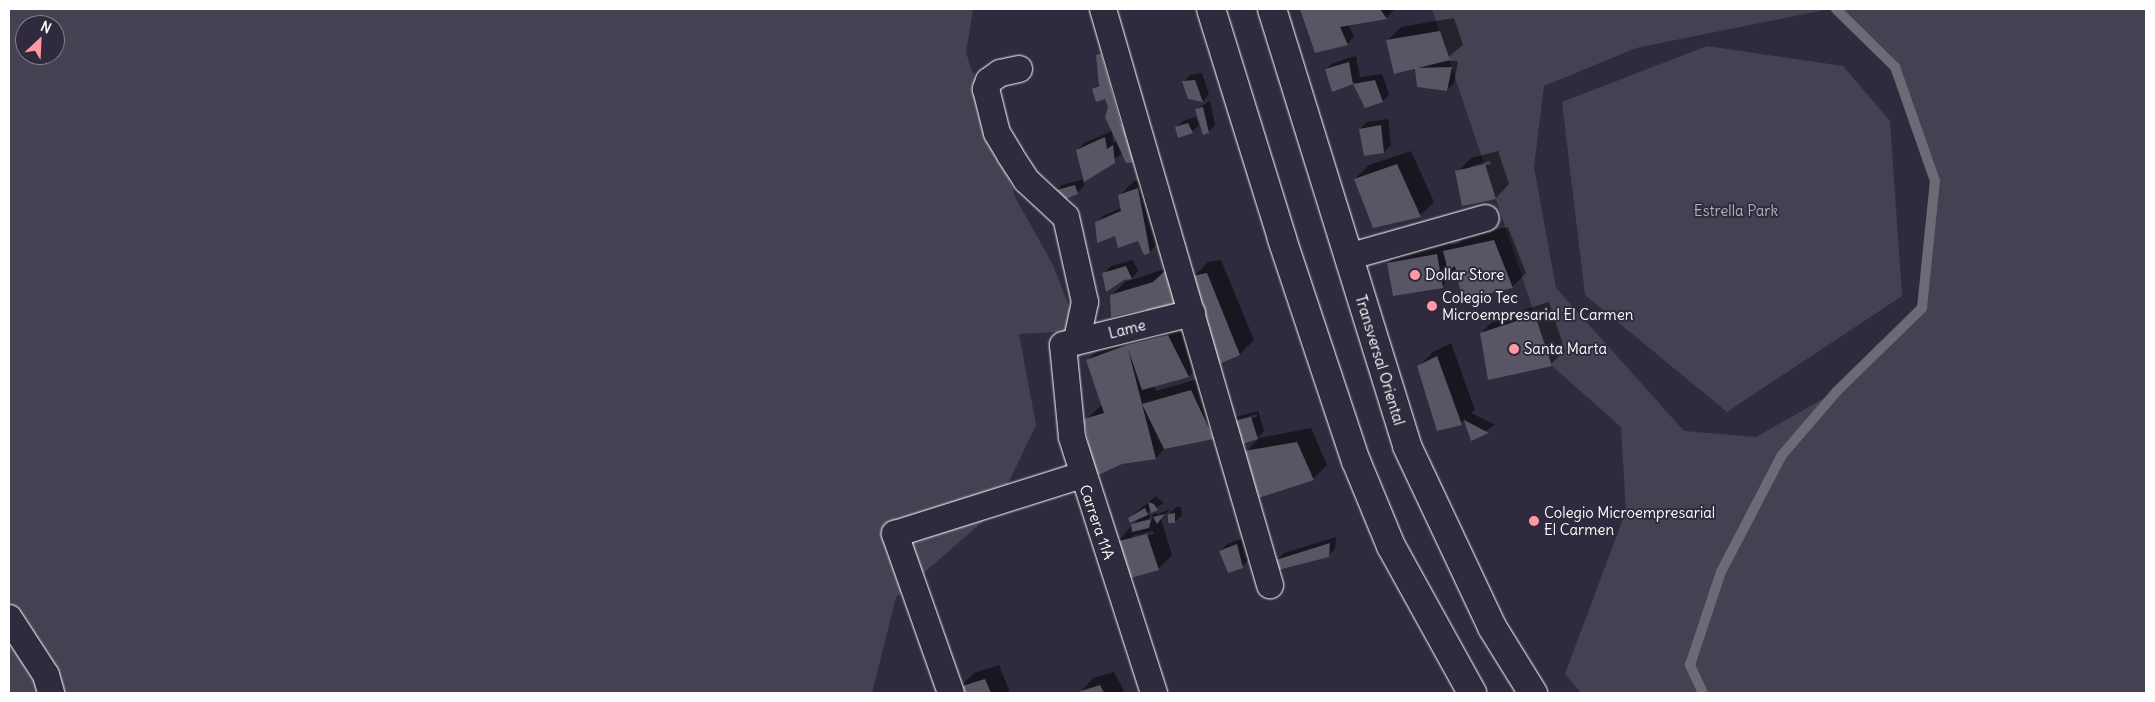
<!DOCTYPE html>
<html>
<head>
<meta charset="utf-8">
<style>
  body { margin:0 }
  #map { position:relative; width:2155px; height:702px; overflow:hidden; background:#2f2a3d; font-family:Delius,sans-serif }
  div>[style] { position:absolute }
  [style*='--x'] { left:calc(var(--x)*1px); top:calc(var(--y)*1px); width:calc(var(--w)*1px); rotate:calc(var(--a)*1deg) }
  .green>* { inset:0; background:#464152 }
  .shadow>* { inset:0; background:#0007 }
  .stream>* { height:10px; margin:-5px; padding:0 5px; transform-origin:5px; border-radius:5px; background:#6d6a77 }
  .building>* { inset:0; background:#595564 }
  .roads { filter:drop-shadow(0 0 1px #fff) drop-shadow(0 0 1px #fff) }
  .minor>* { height:26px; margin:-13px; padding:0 13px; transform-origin:13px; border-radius:13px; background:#2f2a3d }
  .secondary>* { height:28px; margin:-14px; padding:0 14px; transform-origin:14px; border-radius:14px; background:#2f2a3d }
  .dots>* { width:14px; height:14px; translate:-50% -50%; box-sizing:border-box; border:2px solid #2f2a3d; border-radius:50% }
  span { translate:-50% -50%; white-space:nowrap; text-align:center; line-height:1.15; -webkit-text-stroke:4px #2f2a3d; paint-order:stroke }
  .park-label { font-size:15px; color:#b5b3ba }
  .poi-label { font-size:15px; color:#fff }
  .left { translate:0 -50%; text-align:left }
  .street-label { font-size:15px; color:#fff }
  .frame { position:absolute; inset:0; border:10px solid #fff; pointer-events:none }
  .north { position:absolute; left:15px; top:15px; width:50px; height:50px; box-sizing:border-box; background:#2f2a3d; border:1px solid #827f8b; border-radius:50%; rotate:25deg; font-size:14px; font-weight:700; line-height:20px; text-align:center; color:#fff }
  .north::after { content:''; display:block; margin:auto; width:18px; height:22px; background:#ff9aa2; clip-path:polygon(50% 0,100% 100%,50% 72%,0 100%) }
</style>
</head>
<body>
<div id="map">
  <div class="green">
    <i style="clip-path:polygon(evenodd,9px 9px,973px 9px,966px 53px,1016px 199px,1052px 263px,1079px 331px,1019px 334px,1036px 425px,995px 511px,896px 597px,872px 693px,9px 693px,9px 9px,25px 25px,55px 25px,55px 55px,25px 55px,25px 25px)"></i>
    <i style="clip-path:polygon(1432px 9px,1830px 9px,1636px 48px,1544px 86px,1534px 167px,1556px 288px,1684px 431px,1756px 437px,1837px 391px,1922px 308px,1935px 181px,1895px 67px,1836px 9px,2146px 9px,2146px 693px,1581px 693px,1565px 674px,1626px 511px,1621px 427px,1552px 366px)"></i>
    <i style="clip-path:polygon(1707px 46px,1843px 66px,1890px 121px,1902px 296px,1727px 412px,1585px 295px,1562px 102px)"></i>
  </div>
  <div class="shadow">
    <i style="clip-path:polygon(1302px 9px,1395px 9px,1386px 18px,1348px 24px,1354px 37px,1347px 44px,1315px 52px)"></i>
    <i style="clip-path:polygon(1454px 18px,1463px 45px,1444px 61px,1458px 61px,1454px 83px,1447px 90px,1387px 41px,1401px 27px)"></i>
    <i style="clip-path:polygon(1111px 41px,1134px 110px,1123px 153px,1083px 181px,1084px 186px,1077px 193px,1055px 192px,1062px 185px,1084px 179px,1077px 150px,1084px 143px,1112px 131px,1113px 143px,1117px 141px,1106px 98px,1094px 89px,1100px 83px,1097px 55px)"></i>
    <i style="clip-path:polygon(1356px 56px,1360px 77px,1382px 74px,1389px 94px,1383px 101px,1366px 106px,1354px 82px,1333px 91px,1326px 69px,1333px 63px)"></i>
    <i style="clip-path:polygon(1202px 73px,1209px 94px,1203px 101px,1189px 98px,1183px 82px,1190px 75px)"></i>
    <i style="clip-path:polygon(1210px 101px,1215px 125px,1208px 132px,1197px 109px)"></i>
    <i style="clip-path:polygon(1195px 117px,1199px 125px,1192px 132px,1176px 128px,1183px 121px)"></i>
    <i style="clip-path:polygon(1388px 119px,1391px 145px,1384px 152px,1360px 129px,1367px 122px)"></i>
    <i style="clip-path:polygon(1411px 151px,1434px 202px,1420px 215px,1355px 179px,1369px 165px)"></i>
    <i style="clip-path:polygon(evenodd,1498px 151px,1509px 184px,1496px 198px,1457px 172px,1471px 158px,1498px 151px,1490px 161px,1491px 164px,1471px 169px,1471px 166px,1490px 161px)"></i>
    <i style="clip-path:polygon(1152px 175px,1163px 238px,1150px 252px,1139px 239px,1116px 235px,1096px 223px,1103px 216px,1121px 208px,1119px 196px,1133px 182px)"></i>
    <i style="clip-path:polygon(1508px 227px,1526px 273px,1512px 287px,1457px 271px,1442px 286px,1388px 263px,1402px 249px,1450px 241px,1451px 245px,1459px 243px,1466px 236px)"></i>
    <i style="clip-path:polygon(1133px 260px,1138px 271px,1132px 278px,1104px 273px,1111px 266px)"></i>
    <i style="clip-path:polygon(1221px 260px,1254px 340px,1240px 354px,1218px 363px,1194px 276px,1208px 262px)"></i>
    <i style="clip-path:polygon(1168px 268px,1147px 307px,1111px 296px,1125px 282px)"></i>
    <i style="clip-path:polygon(1549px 302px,1565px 351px,1551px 364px,1481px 333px,1495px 319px)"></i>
    <i style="clip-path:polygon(1182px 322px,1202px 362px,1189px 376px,1154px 386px,1156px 391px,1205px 377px,1227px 424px,1213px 438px,1166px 447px,1156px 458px,1085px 420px,1102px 405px,1087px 361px,1101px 347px)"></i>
    <i style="clip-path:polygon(1451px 343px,1475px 410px,1471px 413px,1495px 425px,1472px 439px,1465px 419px,1461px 423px,1419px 366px,1433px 352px)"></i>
    <i style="clip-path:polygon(evenodd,1258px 411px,1264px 431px,1257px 438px,1229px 424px,1236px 417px,1258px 411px,1257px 414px,1257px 417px,1236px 422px,1236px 420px,1257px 414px)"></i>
    <i style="clip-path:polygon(1311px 428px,1327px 465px,1313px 479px,1246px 452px,1259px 438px)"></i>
    <i style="clip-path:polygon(evenodd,1156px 496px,1164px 503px,1145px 514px,1150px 515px,1149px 523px,1151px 523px,1153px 514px,1157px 513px,1156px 515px,1170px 509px,1161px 519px,1172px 555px,1158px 569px,1117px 542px,1139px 518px,1129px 518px,1156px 496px,1153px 531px,1154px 534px,1132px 539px,1132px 536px,1153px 531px)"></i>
    <i style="clip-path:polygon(1176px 507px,1181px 507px,1182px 515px,1175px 522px,1169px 514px)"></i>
    <i style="clip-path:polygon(1336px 537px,1335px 549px,1328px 556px,1277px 560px,1284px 553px)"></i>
    <i style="clip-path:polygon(1244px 538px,1249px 560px,1242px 566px,1220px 551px,1227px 544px)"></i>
    <i style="clip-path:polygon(999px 665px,1010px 693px,963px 693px,960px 687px,974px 673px)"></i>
    <i style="clip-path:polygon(1114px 672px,1125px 693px,1080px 693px,1093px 678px)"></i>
  </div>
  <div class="stream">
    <i style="--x:1703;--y:693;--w:31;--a:-115"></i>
    <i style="--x:1690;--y:665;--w:98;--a:-71.6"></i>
    <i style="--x:1721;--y:572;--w:132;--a:-62.5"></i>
    <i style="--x:1782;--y:455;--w:84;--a:-49.3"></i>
    <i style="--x:1837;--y:391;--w:119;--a:-44.3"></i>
    <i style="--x:1922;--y:308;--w:128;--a:-84.2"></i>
    <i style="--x:1935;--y:181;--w:121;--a:-109.3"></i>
    <i style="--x:1895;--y:67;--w:83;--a:-135.5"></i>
  </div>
  <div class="building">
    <i style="clip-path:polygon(1300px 9px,1380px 9px,1387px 19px,1340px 27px,1348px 45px,1315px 53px)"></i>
    <i style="clip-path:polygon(1440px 31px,1450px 60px,1394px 74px,1386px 40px)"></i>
    <i style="clip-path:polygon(1101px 53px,1121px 124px,1129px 126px,1136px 162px,1126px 163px,1105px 117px,1108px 107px,1105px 99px,1096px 102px,1092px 89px,1099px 86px,1096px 55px)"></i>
    <i style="clip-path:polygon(1349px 62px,1353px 84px,1375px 80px,1383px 102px,1365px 108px,1353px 84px,1332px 92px,1325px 69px)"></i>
    <i style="clip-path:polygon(1452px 67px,1447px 91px,1417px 87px,1415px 68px)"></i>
    <i style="clip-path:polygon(1195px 80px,1203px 102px,1188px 99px,1182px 81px)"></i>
    <i style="clip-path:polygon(1203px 107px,1209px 133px,1203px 135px,1195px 109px)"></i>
    <i style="clip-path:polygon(1188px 123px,1193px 133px,1178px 138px,1175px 127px)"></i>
    <i style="clip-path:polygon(1381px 125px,1384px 153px,1364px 156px,1359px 129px)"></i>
    <i style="clip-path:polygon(1105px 137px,1107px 149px,1113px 145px,1115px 163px,1084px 182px,1076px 150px)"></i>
    <i style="clip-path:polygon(1397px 164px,1421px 217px,1373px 228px,1354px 179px)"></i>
    <i style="clip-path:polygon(1485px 164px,1496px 199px,1462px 206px,1455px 171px)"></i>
    <i style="clip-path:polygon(1075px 185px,1078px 194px,1061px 201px,1053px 191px)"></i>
    <i style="clip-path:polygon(1138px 188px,1150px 253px,1144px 255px,1138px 241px,1118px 248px,1115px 236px,1097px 243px,1095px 222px,1121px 211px,1118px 195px)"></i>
    <i style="clip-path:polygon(1494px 240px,1513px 288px,1462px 299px,1455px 266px,1448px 271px,1443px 251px)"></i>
    <i style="clip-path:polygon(1437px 254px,1443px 288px,1393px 296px,1387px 263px)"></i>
    <i style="clip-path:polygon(1126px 266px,1132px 279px,1124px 280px,1106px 292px,1102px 273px)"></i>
    <i style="clip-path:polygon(1166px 270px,1175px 303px,1149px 318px,1146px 309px,1111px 317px,1110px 295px,1153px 282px)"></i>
    <i style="clip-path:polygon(1207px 273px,1240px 355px,1217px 365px,1192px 276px)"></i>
    <i style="clip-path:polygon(1535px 315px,1552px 366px,1488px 380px,1480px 333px)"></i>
    <i style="clip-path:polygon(1168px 335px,1189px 377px,1142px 390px,1128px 349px,1156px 459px,1122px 464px,1094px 477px,1084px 419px,1104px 413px,1086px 360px,1127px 345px)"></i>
    <i style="clip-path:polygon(1437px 356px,1462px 425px,1437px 431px,1417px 366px)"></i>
    <i style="clip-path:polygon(1191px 390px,1214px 439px,1164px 449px,1142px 404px)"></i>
    <i style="clip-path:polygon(1251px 417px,1258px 439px,1236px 446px,1228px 423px)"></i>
    <i style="clip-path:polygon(1464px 420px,1489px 433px,1471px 441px)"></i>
    <i style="clip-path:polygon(1297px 442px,1314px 480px,1258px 498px,1244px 451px)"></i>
    <i style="clip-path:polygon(1148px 502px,1154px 504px,1158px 510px,1151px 513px)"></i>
    <i style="clip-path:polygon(1145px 508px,1148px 515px,1130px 523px,1128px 518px)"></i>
    <i style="clip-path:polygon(1175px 513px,1175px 523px,1168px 523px,1168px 514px)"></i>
    <i style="clip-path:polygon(1165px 514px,1157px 524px,1153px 517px)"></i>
    <i style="clip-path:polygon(1151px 519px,1149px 528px,1132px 532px,1131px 524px)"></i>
    <i style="clip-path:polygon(1147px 534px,1159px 570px,1127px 579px,1115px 542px)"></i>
    <i style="clip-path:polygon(1330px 543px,1329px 557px,1274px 571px,1276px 560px)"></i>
    <i style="clip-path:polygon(1237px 544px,1243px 568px,1228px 573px,1219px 551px)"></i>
    <i style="clip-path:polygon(985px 679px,991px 693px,962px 693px,959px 687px)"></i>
    <i style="clip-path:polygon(1100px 685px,1104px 693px,1078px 692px)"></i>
  </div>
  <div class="roads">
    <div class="minor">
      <i style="--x:1103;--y:9;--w:600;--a:73.83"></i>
      <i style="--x:1019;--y:69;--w:19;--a:168"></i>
      <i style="--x:1000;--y:73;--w:14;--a:144"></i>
      <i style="--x:989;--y:81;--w:9;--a:111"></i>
      <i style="--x:986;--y:89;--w:45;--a:76"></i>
      <i style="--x:997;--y:133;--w:26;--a:59"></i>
      <i style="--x:1010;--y:155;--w:30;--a:57"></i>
      <i style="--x:1026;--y:180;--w:54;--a:42.8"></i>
      <i style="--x:1066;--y:217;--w:87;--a:77.4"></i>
      <i style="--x:1085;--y:302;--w:40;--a:102"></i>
      <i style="--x:1348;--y:257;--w:143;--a:-15.8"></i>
      <i style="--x:9;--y:618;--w:68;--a:57"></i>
      <i style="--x:46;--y:675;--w:19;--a:74"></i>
      <i style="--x:951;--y:693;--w:169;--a:-109.4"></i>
      <i style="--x:895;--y:534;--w:196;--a:-17.5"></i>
      <i style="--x:1154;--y:693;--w:269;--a:-107.8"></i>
      <i style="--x:1072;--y:437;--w:92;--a:-95.6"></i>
      <i style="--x:1063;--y:345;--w:133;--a:-13.9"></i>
    </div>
    <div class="secondary">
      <i style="--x:1211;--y:9;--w:241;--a:72.8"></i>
      <i style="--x:1282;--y:239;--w:234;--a:71.6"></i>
      <i style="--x:1356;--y:461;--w:92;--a:67.6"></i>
      <i style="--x:1391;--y:546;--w:168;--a:61.1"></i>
      <i style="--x:1272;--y:9;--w:457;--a:72.8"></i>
      <i style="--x:1407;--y:446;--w:200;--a:64.8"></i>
      <i style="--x:1492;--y:627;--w:78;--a:58.2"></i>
    </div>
  </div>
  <div class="dots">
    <i style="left:1415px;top:275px;background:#ff9aa2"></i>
    <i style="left:1432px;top:306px;background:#ff9aa2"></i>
    <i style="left:1514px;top:349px;background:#ff9aa2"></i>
    <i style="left:1534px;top:521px;background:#ff9aa2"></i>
  </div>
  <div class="park-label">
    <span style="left:1736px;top:211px">Estrella Park</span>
  </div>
  <div class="poi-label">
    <span class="left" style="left:1425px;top:275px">Dollar Store</span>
    <span class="left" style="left:1442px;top:306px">Colegio Tec<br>Microempresarial El Carmen</span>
    <span class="left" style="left:1524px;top:349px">Santa Marta</span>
    <span class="left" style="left:1544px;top:521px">Colegio Microempresarial<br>El Carmen</span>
  </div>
  <div class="street-label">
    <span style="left:1127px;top:329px;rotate:-14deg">Lame</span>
    <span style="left:1380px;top:360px;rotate:73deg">Transversal Oriental</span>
    <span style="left:1097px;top:522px;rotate:71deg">Carrera 11A</span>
  </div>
  <div class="frame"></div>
  <div class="north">N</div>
</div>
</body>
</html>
